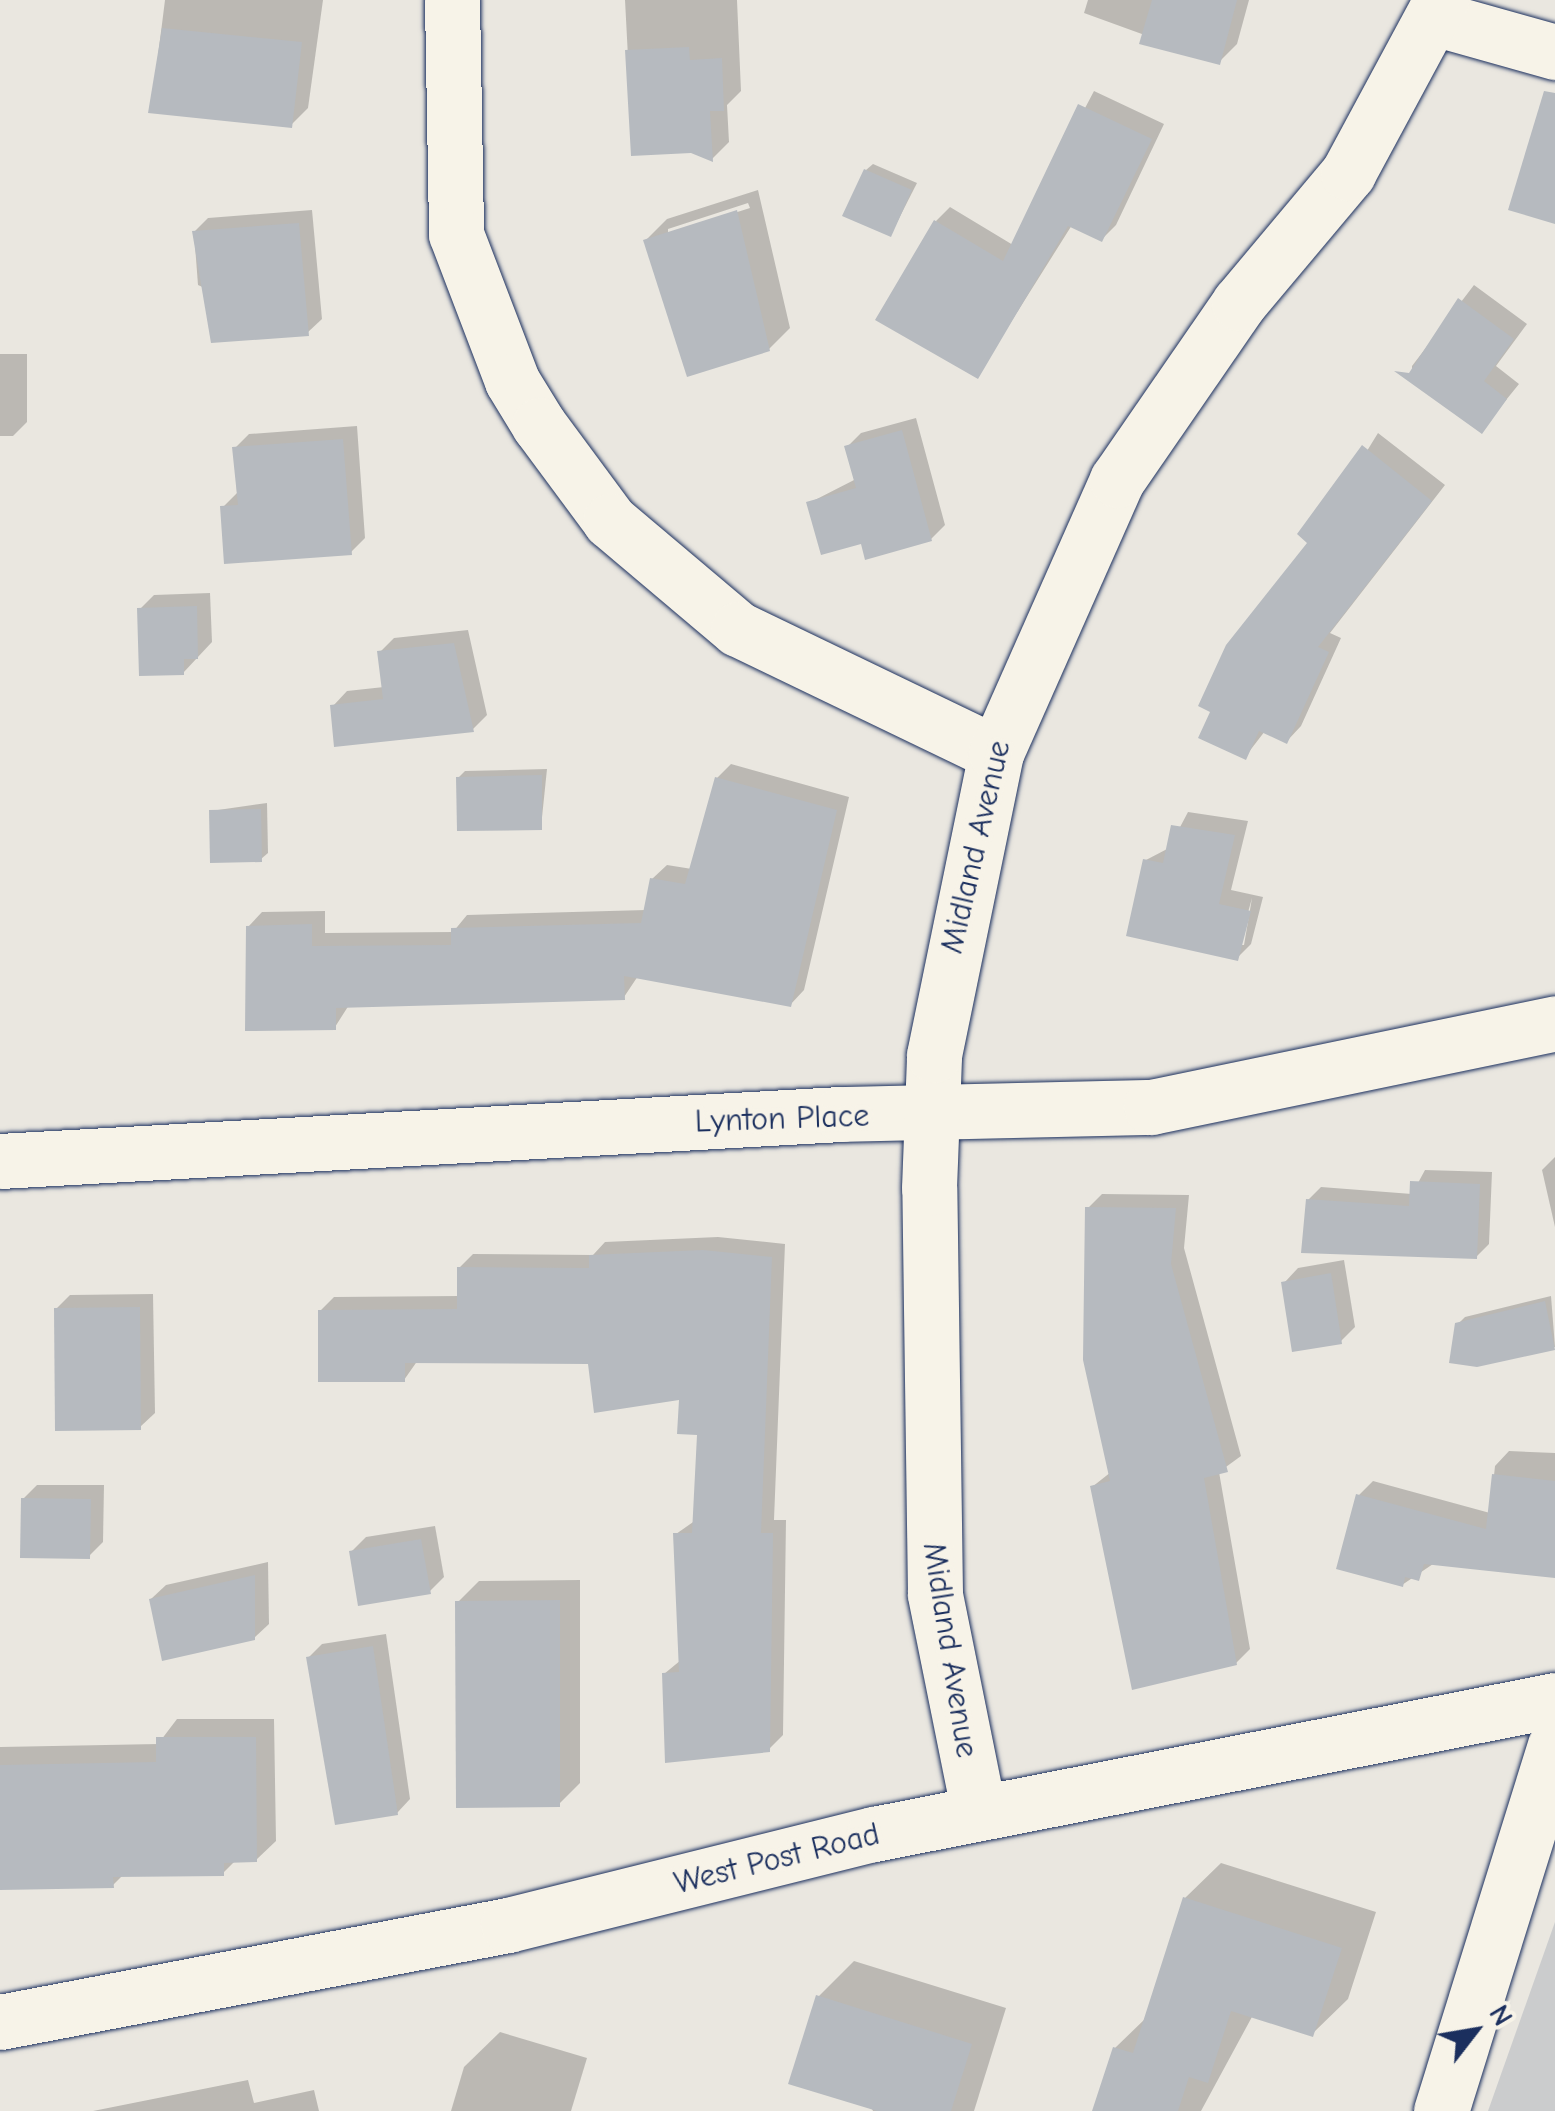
<!DOCTYPE html>
<html>
<head>
<meta charset="utf-8">
<style>
  body { margin:0 }
  #map { position:relative; width:1555px; height:2111px; overflow:hidden; background:#eae7e0; font-family:"Comic Neue",sans-serif }
  div>[style] { position:absolute }
  [style*='--x'] { left:calc(var(--x)*1px); top:calc(var(--y)*1px); width:calc(var(--w)*1px); rotate:calc(var(--a)*1deg) }
  .green>* { inset:0; background:#cbcccd }
  .shadow>* { inset:0; background:#0003 }
  .building>* { inset:0; background:#b6babf }
  .roads { filter:drop-shadow(0 0 2px #1b2f5e) drop-shadow(0 0 2px #1b2f5e) }
  .minor>* { height:55px; margin:-27.5px; padding:0 27.5px; transform-origin:27.5px; border-radius:27.5px; background:#f7f3e8 }
  .major>* { height:55px; margin:-27.5px; padding:0 27.5px; transform-origin:27.5px; border-radius:27.5px; background:#f7f3e8 }
  span { translate:-50% -50%; white-space:nowrap; text-align:center; line-height:1.15; -webkit-text-stroke:10px #f7f3e8; paint-order:stroke }
  .street-label { font-size:32px; color:#1b2f5e }
  .north { position:absolute; left:1425px; top:1981px; width:100px; height:100px; -webkit-text-stroke:8px #f7f3e8; paint-order:stroke; rotate:59deg; font-size:28px; font-weight:700; line-height:40px; text-align:center; color:#1b2f5e }
  .north::after { content:''; display:block; margin:auto; width:35px; height:45px; background:#1b2f5e; clip-path:polygon(50% 0,100% 100%,50% 72%,0 100%) }
</style>
</head>
<body>
<div id="map">
  <div class="green">
    <i style="clip-path:polygon(1555px 1922px,1555px 2111px,1488px 2111px)"></i>
  </div>
  <div class="shadow">
    <i style="clip-path:polygon(165px 0,323px 0,308px 108px,291px 125px,151px 111px)"></i>
    <i style="clip-path:polygon(625px 0,737px 0,741px 91px,727px 105px,729px 142px,712px 159px,692px 150px,633px 153px)"></i>
    <i style="clip-path:polygon(1088px 0,1249px 0,1237px 44px,1219px 62px,1084px 13px)"></i>
    <i style="clip-path:polygon(1094px 91px,1164px 124px,1116px 225px,1102px 239px,1072px 225px,977px 376px,936px 221px,950px 207px,1013px 245px)"></i>
    <i style="clip-path:polygon(873px 164px,917px 183px,891px 234px,866px 170px)"></i>
    <i style="clip-path:polygon(evenodd,758px 190px,790px 328px,769px 349px,646px 240px,667px 219px,758px 190px,748px 203px,750px 208px,668px 234px,668px 229px,748px 203px)"></i>
    <i style="clip-path:polygon(312px 210px,322px 319px,307px 333px,198px 285px,194px 232px,208px 218px)"></i>
    <i style="clip-path:polygon(1474px 285px,1527px 324px,1496px 366px,1519px 384px,1481px 431px,1412px 381px,1412px 366px)"></i>
    <i style="clip-path:polygon(0 354px,27px 354px,27px 422px,13px 436px,0 436px)"></i>
    <i style="clip-path:polygon(916px 418px,945px 525px,931px 539px,863px 541px,809px 503px,856px 479px,847px 447px,861px 433px)"></i>
    <i style="clip-path:polygon(357px 426px,365px 538px,351px 552px,223px 507px,237px 493px,235px 448px,249px 434px)"></i>
    <i style="clip-path:polygon(1378px 433px,1445px 485px,1330px 633px,1341px 638px,1301px 726px,1287px 741px,1265px 731px,1245px 757px,1311px 542px)"></i>
    <i style="clip-path:polygon(210px 593px,212px 642px,183px 673px,140px 609px,154px 595px)"></i>
    <i style="clip-path:polygon(468px 630px,487px 715px,473px 729px,333px 706px,347px 691px,384px 687px,380px 652px,394px 638px)"></i>
    <i style="clip-path:polygon(731px 764px,849px 797px,804px 990px,790px 1005px,638px 976px,624px 997px,349px 1005px,335px 1027px,248px 927px,262px 912px,325px 911px,325px 933px,453px 932px,467px 915px,646px 910px,652px 879px,667px 865px,692px 869px,717px 778px)"></i>
    <i style="clip-path:polygon(547px 769px,541px 827px,458px 778px,465px 771px)"></i>
    <i style="clip-path:polygon(267px 803px,268px 853px,261px 859px,211px 811px)"></i>
    <i style="clip-path:polygon(evenodd,1188px 812px,1248px 821px,1231px 890px,1263px 897px,1251px 944px,1237px 958px,1146px 860px,1169px 848px,1188px 812px,1252px 898px,1244px 945px,1239px 945px,1252px 898px)"></i>
    <i style="clip-path:polygon(1555px 1157px,1555px 1227px,1542px 1170px)"></i>
    <i style="clip-path:polygon(1425px 1170px,1492px 1172px,1489px 1244px,1476px 1257px,1308px 1200px,1321px 1187px,1412px 1194px)"></i>
    <i style="clip-path:polygon(1102px 1194px,1189px 1195px,1184px 1248px,1241px 1456px,1219px 1472px,1250px 1649px,1236px 1663px,1092px 1487px,1111px 1472px,1088px 1208px)"></i>
    <i style="clip-path:polygon(718px 1237px,785px 1244px,774px 1520px,786px 1520px,783px 1735px,769px 1749px,664px 1674px,681px 1660px,676px 1534px,696px 1520px,699px 1432px,681px 1397px,590px 1362px,418px 1360px,404px 1380px,320px 1311px,334px 1297px,459px 1296px,459px 1268px,473px 1254px,593px 1255px,605px 1242px)"></i>
    <i style="clip-path:polygon(1344px 1260px,1355px 1327px,1341px 1341px,1284px 1283px,1298px 1268px)"></i>
    <i style="clip-path:polygon(153px 1294px,155px 1413px,140px 1427px,56px 1309px,70px 1295px)"></i>
    <i style="clip-path:polygon(1551px 1296px,1555px 1347px,1477px 1365px,1458px 1324px,1465px 1317px)"></i>
    <i style="clip-path:polygon(1509px 1451px,1555px 1453px,1555px 1575px,1433px 1564px,1402px 1585px,1359px 1495px,1373px 1481px,1490px 1513px,1495px 1466px)"></i>
    <i style="clip-path:polygon(37px 1485px,104px 1485px,103px 1542px,89px 1556px,23px 1499px)"></i>
    <i style="clip-path:polygon(435px 1526px,444px 1577px,430px 1591px,351px 1552px,366px 1537px)"></i>
    <i style="clip-path:polygon(268px 1562px,269px 1624px,254px 1638px,151px 1599px,166px 1585px)"></i>
    <i style="clip-path:polygon(580px 1580px,580px 1783px,559px 1804px,458px 1602px,479px 1581px)"></i>
    <i style="clip-path:polygon(386px 1634px,410px 1799px,397px 1813px,309px 1657px,322px 1644px)"></i>
    <i style="clip-path:polygon(177px 1719px,274px 1719px,276px 1841px,256px 1860px,236px 1860px,223px 1873px,124px 1874px,113px 1885px,0 1887px,0 1747px,158px 1744px)"></i>
    <i style="clip-path:polygon(1221px 1863px,1376px 1912px,1348px 1999px,1312px 2034px,1253px 2015px,1201px 2111px,1095px 2111px,1115px 2048px,1148px 2016px,1185px 1898px)"></i>
    <i style="clip-path:polygon(854px 1961px,1006px 2008px,974px 2111px,873px 2111px,818px 1997px)"></i>
    <i style="clip-path:polygon(500px 2032px,587px 2058px,571px 2111px,451px 2111px,464px 2067px)"></i>
    <i style="clip-path:polygon(248px 2080px,254px 2103px,314px 2090px,319px 2111px,93px 2111px)"></i>
  </div>
  <div class="building">
    <i style="clip-path:polygon(1152px 0,1237px 0,1220px 65px,1139px 44px)"></i>
    <i style="clip-path:polygon(162px 28px,302px 42px,292px 128px,148px 113px)"></i>
    <i style="clip-path:polygon(689px 47px,690px 60px,722px 58px,724px 111px,710px 111px,713px 162px,691px 153px,631px 156px,625px 50px)"></i>
    <i style="clip-path:polygon(1544px 91px,1555px 93px,1555px 224px,1508px 210px)"></i>
    <i style="clip-path:polygon(1078px 104px,1152px 139px,1102px 242px,1068px 226px,978px 379px,875px 320px,934px 220px,1003px 261px)"></i>
    <i style="clip-path:polygon(864px 169px,912px 190px,891px 237px,842px 216px)"></i>
    <i style="clip-path:polygon(737px 210px,770px 351px,687px 377px,643px 240px)"></i>
    <i style="clip-path:polygon(299px 223px,309px 336px,211px 343px,192px 231px)"></i>
    <i style="clip-path:polygon(1458px 298px,1514px 339px,1484px 381px,1507px 399px,1482px 434px,1394px 371px,1409px 373px)"></i>
    <i style="clip-path:polygon(902px 430px,932px 541px,865px 560px,861px 544px,821px 555px,806px 502px,856px 488px,844px 446px)"></i>
    <i style="clip-path:polygon(343px 439px,352px 555px,224px 564px,220px 506px,238px 505px,232px 447px)"></i>
    <i style="clip-path:polygon(1362px 445px,1432px 501px,1318px 647px,1329px 652px,1287px 744px,1259px 731px,1246px 760px,1198px 738px,1210px 712px,1198px 706px,1226px 645px,1307px 543px,1297px 534px)"></i>
    <i style="clip-path:polygon(197px 606px,198px 659px,184px 659px,184px 675px,139px 676px,137px 608px)"></i>
    <i style="clip-path:polygon(454px 643px,474px 732px,334px 747px,330px 705px,383px 699px,377px 651px)"></i>
    <i style="clip-path:polygon(542px 775px,542px 830px,457px 831px,456px 777px)"></i>
    <i style="clip-path:polygon(715px 777px,837px 810px,791px 1007px,624px 976px,625px 1000px,336px 1008px,336px 1030px,245px 1031px,246px 926px,312px 924px,312px 946px,451px 945px,451px 928px,641px 923px,650px 878px,685px 884px)"></i>
    <i style="clip-path:polygon(261px 809px,262px 862px,210px 863px,209px 810px)"></i>
    <i style="clip-path:polygon(1171px 825px,1235px 835px,1219px 904px,1251px 911px,1238px 961px,1126px 936px,1143px 859px,1163px 863px)"></i>
    <i style="clip-path:polygon(1410px 1181px,1480px 1184px,1477px 1259px,1301px 1253px,1306px 1199px,1409px 1206px)"></i>
    <i style="clip-path:polygon(1085px 1207px,1176px 1208px,1171px 1264px,1228px 1472px,1204px 1478px,1237px 1665px,1132px 1690px,1090px 1486px,1110px 1481px,1083px 1360px)"></i>
    <i style="clip-path:polygon(703px 1250px,772px 1257px,761px 1533px,773px 1533px,770px 1752px,665px 1763px,662px 1673px,679px 1672px,673px 1533px,692px 1533px,697px 1435px,677px 1434px,679px 1400px,594px 1413px,588px 1364px,405px 1363px,405px 1382px,318px 1382px,318px 1310px,457px 1309px,457px 1267px,589px 1268px,589px 1255px)"></i>
    <i style="clip-path:polygon(1331px 1273px,1342px 1344px,1292px 1352px,1281px 1282px)"></i>
    <i style="clip-path:polygon(1545px 1301px,1555px 1350px,1477px 1367px,1449px 1363px,1455px 1323px)"></i>
    <i style="clip-path:polygon(140px 1307px,141px 1430px,55px 1431px,54px 1308px)"></i>
    <i style="clip-path:polygon(1492px 1474px,1555px 1481px,1555px 1578px,1424px 1564px,1419px 1581px,1405px 1577px,1403px 1587px,1336px 1569px,1356px 1494px,1486px 1529px)"></i>
    <i style="clip-path:polygon(21px 1498px,91px 1499px,90px 1559px,20px 1558px)"></i>
    <i style="clip-path:polygon(421px 1539px,431px 1594px,358px 1606px,349px 1551px)"></i>
    <i style="clip-path:polygon(255px 1575px,255px 1640px,162px 1661px,149px 1599px)"></i>
    <i style="clip-path:polygon(560px 1600px,560px 1807px,456px 1808px,455px 1601px)"></i>
    <i style="clip-path:polygon(373px 1646px,398px 1815px,335px 1825px,306px 1657px)"></i>
    <i style="clip-path:polygon(156px 1737px,256px 1737px,257px 1862px,224px 1863px,224px 1876px,113px 1877px,114px 1888px,0 1890px,0 1765px,156px 1762px)"></i>
    <i style="clip-path:polygon(1183px 1897px,1342px 1948px,1313px 2037px,1231px 2011px,1208px 2083px,1189px 2077px,1178px 2111px,1092px 2111px,1113px 2047px,1133px 2053px)"></i>
    <i style="clip-path:polygon(816px 1995px,972px 2044px,951px 2111px,877px 2111px,788px 2084px)"></i>
  </div>
  <div class="roads">
    <div class="minor">
      <i style="--x:452;--y:0;--w:234;--a:89"></i>
      <i style="--x:456;--y:234;--w:157;--a:69.1"></i>
      <i style="--x:512;--y:381;--w:52;--a:58.5"></i>
      <i style="--x:539;--y:425;--w:119;--a:53.5"></i>
      <i style="--x:610;--y:521;--w:167;--a:40.2"></i>
      <i style="--x:738;--y:629;--w:286;--a:25.7"></i>
      <i style="--x:1434;--y:18;--w:126;--a:15.7"></i>
      <i style="--x:0;--y:1161;--w:842;--a:-3.2"></i>
      <i style="--x:841;--y:1114;--w:310;--a:-1.3"></i>
      <i style="--x:1151;--y:1107;--w:413;--a:-11.7"></i>
      <i style="--x:979;--y:1813;--w:223;--a:-101.4"></i>
      <i style="--x:935;--y:1594;--w:406;--a:-90.8"></i>
      <i style="--x:929;--y:1188;--w:133;--a:-87.8"></i>
      <i style="--x:934;--y:1055;--w:308;--a:-78.4"></i>
      <i style="--x:996;--y:753;--w:299;--a:-66.1"></i>
      <i style="--x:1117;--y:480;--w:215;--a:-55.4"></i>
      <i style="--x:1239;--y:303;--w:170;--a:-50"></i>
      <i style="--x:1348;--y:173;--w:196;--a:-61.7"></i>
      <i style="--x:1441;--y:2111;--w:383;--a:-72.7"></i>
    </div>
    <div class="major">
      <i style="--x:0;--y:2022;--w:517;--a:-10.81"></i>
      <i style="--x:508;--y:1925;--w:377;--a:-14"></i>
      <i style="--x:874;--y:1834;--w:694;--a:-11.13"></i>
    </div>
  </div>
  <div class="street-label">
    <span style="left:976px;top:847px;rotate:-77deg">Midland Avenue</span>
    <span style="left:782px;top:1119px;rotate:-2deg">Lynton Place</span>
    <span style="left:950px;top:1650px;rotate:81deg">Midland Avenue</span>
    <span style="left:777px;top:1859px;rotate:-14deg">West Post Road</span>
  </div>
  <div class="north">N</div>
</div>
</body>
</html>
